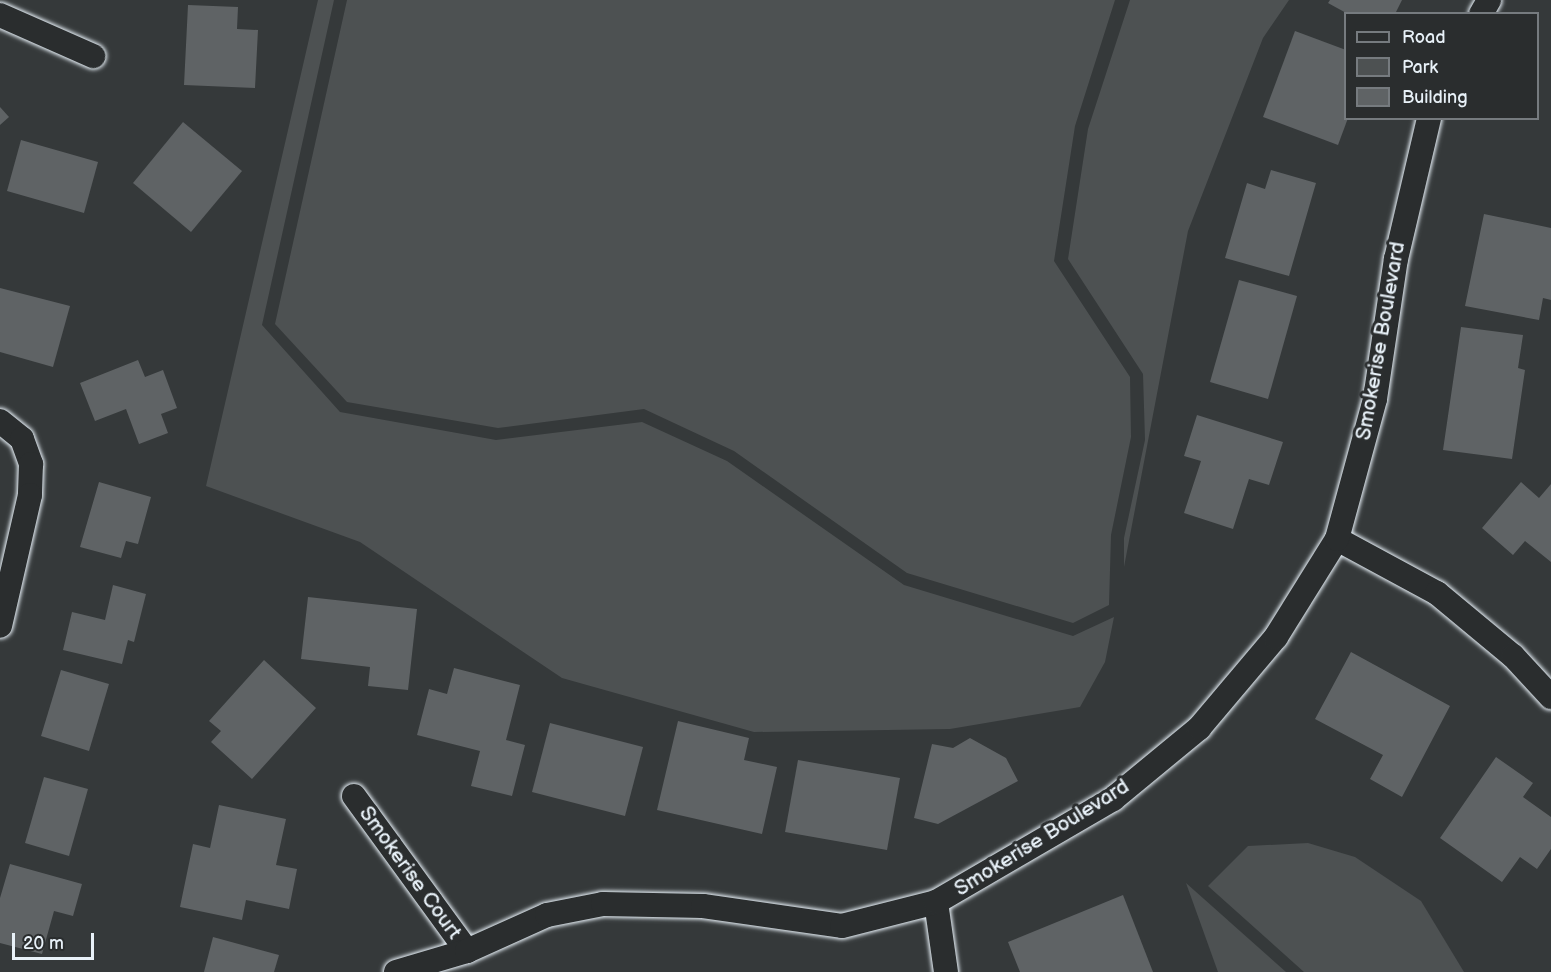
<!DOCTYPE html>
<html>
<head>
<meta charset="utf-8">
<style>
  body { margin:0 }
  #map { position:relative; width:1551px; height:972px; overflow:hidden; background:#35393a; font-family:"Balsamiq Sans",sans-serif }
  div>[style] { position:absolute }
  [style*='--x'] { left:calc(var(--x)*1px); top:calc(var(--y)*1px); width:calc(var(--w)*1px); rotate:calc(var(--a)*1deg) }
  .green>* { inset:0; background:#4d5152 }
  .building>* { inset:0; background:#5f6365 }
  .roads { filter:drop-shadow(0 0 2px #e8f1f8) drop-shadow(0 0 2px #e8f1f8) }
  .minor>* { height:24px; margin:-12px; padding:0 12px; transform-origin:12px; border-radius:12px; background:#2a2d2e }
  span { translate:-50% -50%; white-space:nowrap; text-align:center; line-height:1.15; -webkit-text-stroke:6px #2a2d2e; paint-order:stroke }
  .street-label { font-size:21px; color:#e8f1f8 }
  .legend { position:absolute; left:1344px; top:12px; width:195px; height:108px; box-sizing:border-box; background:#2a2d2e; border:2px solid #767b7f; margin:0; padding:8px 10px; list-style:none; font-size:18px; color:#e8f1f8 }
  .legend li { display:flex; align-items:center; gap:12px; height:30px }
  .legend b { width:30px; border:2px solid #767b7f }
  .scale { position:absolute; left:12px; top:933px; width:82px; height:27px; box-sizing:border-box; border:3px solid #e8f1f8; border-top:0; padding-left:8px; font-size:18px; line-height:21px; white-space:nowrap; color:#e8f1f8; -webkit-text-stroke:4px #2a2d2e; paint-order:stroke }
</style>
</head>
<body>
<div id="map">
  <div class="green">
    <i style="clip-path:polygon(318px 0,334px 0,262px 325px,340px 412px,496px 440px,642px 422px,727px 461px,904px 585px,1073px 636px,1114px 617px,1105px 662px,1080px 707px,950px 729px,754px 732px,562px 678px,360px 542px,206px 486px)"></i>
    <i style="clip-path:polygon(347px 0,1115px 0,1075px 126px,1054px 261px,1130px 377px,1131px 437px,1111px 535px,1109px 605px,1073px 623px,907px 573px,734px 451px,644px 409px,498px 428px,347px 402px,275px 324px)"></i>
    <i style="clip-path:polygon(1130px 0,1289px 0,1263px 38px,1188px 231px,1124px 567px,1124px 538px,1145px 440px,1143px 374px,1068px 259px,1088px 129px)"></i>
    <i style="clip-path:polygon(1308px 843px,1355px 857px,1421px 901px,1464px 972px,1304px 972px,1208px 886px,1248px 846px)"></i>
    <i style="clip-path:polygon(1186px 883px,1286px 972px,1218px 972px)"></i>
  </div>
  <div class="building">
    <i style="clip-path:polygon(1330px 0,1402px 0,1395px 14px,1348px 14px,1328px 3px)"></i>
    <i style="clip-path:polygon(188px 5px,238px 7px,237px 29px,258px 30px,255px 88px,184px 85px)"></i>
    <i style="clip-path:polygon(1295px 31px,1346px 50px,1348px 118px,1338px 145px,1263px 117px)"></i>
    <i style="clip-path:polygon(0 107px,9px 117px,0 125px)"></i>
    <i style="clip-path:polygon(183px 122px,242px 171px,191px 232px,133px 183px)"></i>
    <i style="clip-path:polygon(21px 140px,98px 162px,84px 213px,7px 191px)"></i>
    <i style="clip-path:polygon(1271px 170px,1316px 183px,1289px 276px,1225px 258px,1247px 183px,1265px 189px)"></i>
    <i style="clip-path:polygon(1484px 214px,1551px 228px,1551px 300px,1543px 298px,1539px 320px,1465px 306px)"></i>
    <i style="clip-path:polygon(1239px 280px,1297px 296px,1268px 399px,1210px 382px)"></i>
    <i style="clip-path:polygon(0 288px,70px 306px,53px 367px,0 352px)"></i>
    <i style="clip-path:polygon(1461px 327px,1523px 335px,1518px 368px,1525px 370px,1512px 459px,1443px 450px)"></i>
    <i style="clip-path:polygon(138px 360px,145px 377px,163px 370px,177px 408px,161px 414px,168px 433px,139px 444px,126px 409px,95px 421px,80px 383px)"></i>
    <i style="clip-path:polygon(1197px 415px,1283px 442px,1269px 485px,1249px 479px,1233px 529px,1184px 513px,1201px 461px,1184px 456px)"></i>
    <i style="clip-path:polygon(99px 482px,151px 497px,138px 544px,126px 541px,121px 558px,80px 547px)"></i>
    <i style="clip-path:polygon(1521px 482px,1539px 498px,1551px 484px,1551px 562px,1525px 541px,1513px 555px,1482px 528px)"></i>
    <i style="clip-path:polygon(113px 585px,146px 594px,134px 642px,128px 640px,122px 664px,63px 650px,72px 612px,105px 620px)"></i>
    <i style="clip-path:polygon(308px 597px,417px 609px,408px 690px,368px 686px,370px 667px,301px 659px)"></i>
    <i style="clip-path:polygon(1351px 652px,1450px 706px,1402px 797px,1370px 779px,1383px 755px,1315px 719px)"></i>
    <i style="clip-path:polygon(264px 660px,316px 708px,252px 779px,211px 742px,221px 731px,209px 721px)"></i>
    <i style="clip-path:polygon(454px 668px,520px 685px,506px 740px,525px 745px,512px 796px,471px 786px,480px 751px,417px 735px,429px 689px,447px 694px)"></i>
    <i style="clip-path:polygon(61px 670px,109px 684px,89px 751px,41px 736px)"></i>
    <i style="clip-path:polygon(678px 721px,749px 738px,744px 760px,777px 767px,762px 834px,657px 810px)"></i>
    <i style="clip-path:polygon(550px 723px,643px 747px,625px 816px,532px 792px)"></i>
    <i style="clip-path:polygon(970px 738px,1006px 758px,1018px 781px,938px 824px,914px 818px,932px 744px,953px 748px)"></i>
    <i style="clip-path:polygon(1496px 757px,1533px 783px,1523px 797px,1551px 817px,1551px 849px,1537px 869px,1520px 857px,1502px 882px,1440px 838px)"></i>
    <i style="clip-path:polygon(798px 760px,900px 778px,887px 850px,785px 832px)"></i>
    <i style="clip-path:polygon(44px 777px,88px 789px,69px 856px,25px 843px)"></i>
    <i style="clip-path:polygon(219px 805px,286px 819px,276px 865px,297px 869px,289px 909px,246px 900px,242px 920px,180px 907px,193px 844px,210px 848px)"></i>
    <i style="clip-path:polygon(10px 864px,82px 884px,73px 916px,54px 911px,42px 954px,0 943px,0 898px)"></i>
    <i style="clip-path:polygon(1123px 895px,1153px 972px,1020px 972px,1008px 942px)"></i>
    <i style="clip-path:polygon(213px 937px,279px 955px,274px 972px,204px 972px)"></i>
  </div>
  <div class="roads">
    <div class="minor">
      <i style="--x:1481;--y:14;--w:16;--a:-60"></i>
      <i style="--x:0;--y:15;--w:102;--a:23.8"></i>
      <i style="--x:0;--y:421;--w:28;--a:39"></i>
      <i style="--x:22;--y:439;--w:27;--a:70"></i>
      <i style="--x:31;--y:464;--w:31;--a:92"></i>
      <i style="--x:30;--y:495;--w:134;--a:102.9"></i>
      <i style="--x:1337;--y:539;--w:114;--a:28.4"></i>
      <i style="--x:1437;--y:593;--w:99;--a:39.7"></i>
      <i style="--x:1513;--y:656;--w:56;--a:47.2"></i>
      <i style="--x:354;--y:796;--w:192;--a:53.9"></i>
      <i style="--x:936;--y:902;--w:71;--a:81.9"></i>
      <i style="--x:396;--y:972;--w:74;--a:-16.5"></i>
      <i style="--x:467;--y:951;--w:88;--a:-24.2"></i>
      <i style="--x:547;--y:915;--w:57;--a:-11.1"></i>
      <i style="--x:603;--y:904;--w:100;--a:1.1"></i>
      <i style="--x:703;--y:906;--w:140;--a:8.2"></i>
      <i style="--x:842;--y:926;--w:97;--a:-14.3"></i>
      <i style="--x:936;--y:902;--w:205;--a:-30.2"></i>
      <i style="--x:1113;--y:799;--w:112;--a:-39.5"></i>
      <i style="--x:1199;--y:728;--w:119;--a:-49.8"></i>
      <i style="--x:1276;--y:637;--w:115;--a:-58.1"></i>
      <i style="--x:1337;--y:539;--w:145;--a:-74.8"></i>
      <i style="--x:1375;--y:399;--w:142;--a:-81.5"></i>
      <i style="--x:1396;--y:259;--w:145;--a:-76.8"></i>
    </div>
  </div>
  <div class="street-label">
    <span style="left:1381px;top:341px;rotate:-80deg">Smokerise Boulevard</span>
    <span style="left:1042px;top:838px;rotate:-32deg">Smokerise Boulevard</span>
    <span style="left:410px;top:873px;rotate:54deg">Smokerise Court</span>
  </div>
  <ul class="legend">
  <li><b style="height:8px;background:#2a2d2e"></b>Road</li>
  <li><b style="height:16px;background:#4d5152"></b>Park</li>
  <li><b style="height:16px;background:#5f6365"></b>Building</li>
  </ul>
  <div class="scale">20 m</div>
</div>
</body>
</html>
